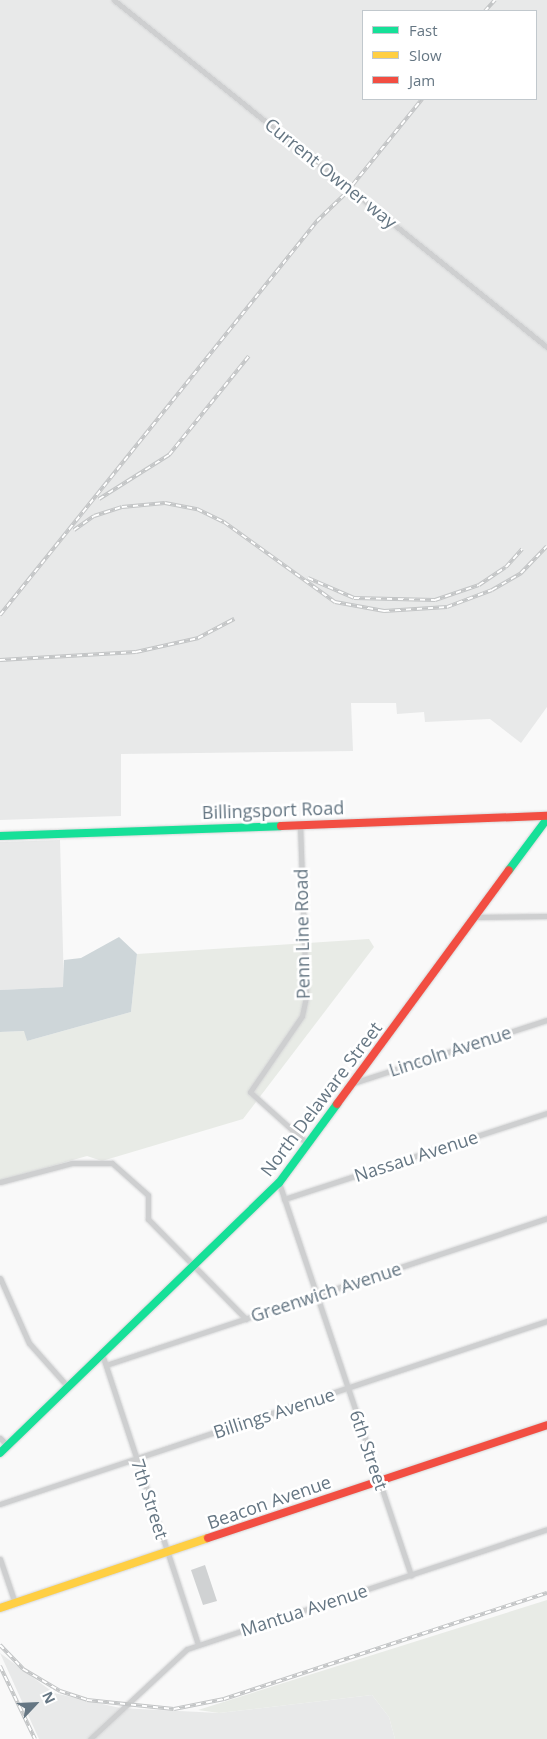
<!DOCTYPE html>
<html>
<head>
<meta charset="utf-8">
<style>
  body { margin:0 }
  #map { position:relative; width:547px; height:1739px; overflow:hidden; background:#f9f9f9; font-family:"Open Sans",sans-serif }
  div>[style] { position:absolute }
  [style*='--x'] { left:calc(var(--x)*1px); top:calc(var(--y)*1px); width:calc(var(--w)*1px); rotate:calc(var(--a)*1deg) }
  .built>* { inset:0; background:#e8e9e9 }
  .green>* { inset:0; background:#e8ebe6 }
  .water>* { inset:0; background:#ced6d9 }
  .building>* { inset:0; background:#d0d2d3 }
  .roads { filter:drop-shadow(0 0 1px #d5d6d7) drop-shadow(0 0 1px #d5d6d7) }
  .street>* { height:5px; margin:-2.5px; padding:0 2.5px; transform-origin:2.5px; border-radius:2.5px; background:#cecfd0 }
  .fast>* { height:8px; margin:-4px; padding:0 4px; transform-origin:4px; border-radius:4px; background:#16e098 }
  .slow>* { height:8px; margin:-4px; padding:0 4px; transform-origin:4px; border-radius:4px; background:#ffcf43 }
  .jam>* { height:8px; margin:-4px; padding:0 4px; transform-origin:4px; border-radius:4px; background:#f24e42 }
  .rail>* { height:4px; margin-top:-2px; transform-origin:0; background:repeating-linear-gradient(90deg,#fff 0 5.5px,#c3c5c6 0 11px); box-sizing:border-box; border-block:1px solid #c3c5c6 }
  span { translate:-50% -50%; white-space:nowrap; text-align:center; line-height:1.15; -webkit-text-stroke:5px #fff; paint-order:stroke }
  .street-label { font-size:18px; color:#657683 }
  .legend { position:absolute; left:362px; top:10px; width:175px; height:90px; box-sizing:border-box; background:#fff; border:1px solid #c1c8cd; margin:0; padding:6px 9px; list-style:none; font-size:15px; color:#657683 }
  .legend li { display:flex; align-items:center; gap:10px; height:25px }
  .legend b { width:25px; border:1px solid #c1c8cd }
  .north { position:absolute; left:10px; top:1679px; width:50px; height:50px; -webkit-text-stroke:4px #fff; paint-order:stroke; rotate:65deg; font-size:14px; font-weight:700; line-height:20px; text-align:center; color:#657683 }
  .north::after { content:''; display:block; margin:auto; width:18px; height:22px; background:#657683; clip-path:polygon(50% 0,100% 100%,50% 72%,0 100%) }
</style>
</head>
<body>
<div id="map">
  <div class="built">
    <i style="clip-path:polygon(evenodd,0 0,547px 0,547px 707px,521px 743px,490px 719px,425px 722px,424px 712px,397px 714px,396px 703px,351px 703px,353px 751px,121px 754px,121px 816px,0 820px,0 0,363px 11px,536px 11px,536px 99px,363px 99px,363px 11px)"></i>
    <i style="clip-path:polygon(60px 840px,64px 987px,0 990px,0 842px)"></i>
    <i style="clip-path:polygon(0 1653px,54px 1693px,120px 1708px,219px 1713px,372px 1695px,389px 1717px,395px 1739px,39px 1739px)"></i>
  </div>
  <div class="green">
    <i style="clip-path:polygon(369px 939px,374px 947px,243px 1119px,102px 1161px,87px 1156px,0 1181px,0 1032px,25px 1031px,27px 1041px,131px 1012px,137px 954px)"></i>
    <i style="clip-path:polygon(547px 1600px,547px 1739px,395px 1739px,389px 1717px,372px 1695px,219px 1713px,198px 1710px)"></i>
  </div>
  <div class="water">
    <i style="clip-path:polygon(119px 937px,137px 954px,131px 1012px,27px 1041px,24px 1031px,0 1032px,0 990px,63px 987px,64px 960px,81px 958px)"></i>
  </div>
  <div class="building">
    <i style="clip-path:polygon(205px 1565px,217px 1601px,203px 1605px,191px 1570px)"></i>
  </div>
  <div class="roads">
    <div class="street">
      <i style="--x:114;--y:0;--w:555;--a:38.71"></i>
      <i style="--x:300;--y:824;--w:173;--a:88"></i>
      <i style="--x:306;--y:997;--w:19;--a:102"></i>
      <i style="--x:302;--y:1016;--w:92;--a:124.4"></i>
      <i style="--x:250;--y:1092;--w:78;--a:41.9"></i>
      <i style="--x:475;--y:917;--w:72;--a:-0.8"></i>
      <i style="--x:353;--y:1083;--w:204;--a:-18"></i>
      <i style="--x:0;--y:1182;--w:74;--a:-14.8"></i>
      <i style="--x:72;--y:1163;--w:40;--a:0"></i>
      <i style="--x:112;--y:1163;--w:48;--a:41.6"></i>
      <i style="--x:148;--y:1195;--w:24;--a:90"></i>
      <i style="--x:148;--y:1219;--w:140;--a:45.6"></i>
      <i style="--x:279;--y:1183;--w:414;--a:71.4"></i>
      <i style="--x:284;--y:1199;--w:277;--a:-18.1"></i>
      <i style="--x:0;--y:1278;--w:71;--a:66"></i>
      <i style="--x:29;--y:1343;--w:59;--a:48.4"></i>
      <i style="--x:102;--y:1354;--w:306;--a:71.7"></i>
      <i style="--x:106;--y:1365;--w:465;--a:-18.4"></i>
      <i style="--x:0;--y:1438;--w:10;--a:45"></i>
      <i style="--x:0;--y:1504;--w:577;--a:-18.5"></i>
      <i style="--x:0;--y:1559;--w:46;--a:71.2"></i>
      <i style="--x:90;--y:1739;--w:132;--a:-42.9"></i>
      <i style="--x:187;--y:1649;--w:379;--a:-18.4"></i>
    </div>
    <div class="fast">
      <i style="--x:0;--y:836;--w:281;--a:-2"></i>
      <i style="--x:509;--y:870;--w:64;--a:-53.3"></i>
      <i style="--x:0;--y:1453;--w:388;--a:-44.1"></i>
      <i style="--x:279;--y:1183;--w:98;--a:-53.7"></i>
    </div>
    <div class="slow">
      <i style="--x:0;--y:1608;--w:219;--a:-18.6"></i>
    </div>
    <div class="jam">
      <i style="--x:281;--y:826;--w:266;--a:-2.2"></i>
      <i style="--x:337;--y:1104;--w:290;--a:-53.7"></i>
      <i style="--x:208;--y:1538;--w:357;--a:-18.4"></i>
    </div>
  </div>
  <div class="rail">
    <i style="--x:485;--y:11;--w:15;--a:-48"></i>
    <i style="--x:99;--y:499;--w:83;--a:-32.2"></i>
    <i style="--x:169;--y:455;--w:127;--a:-51.1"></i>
    <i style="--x:74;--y:530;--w:24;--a:-35"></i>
    <i style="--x:94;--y:516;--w:29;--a:-18"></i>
    <i style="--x:122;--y:507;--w:43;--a:-5.3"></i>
    <i style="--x:165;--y:503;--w:33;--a:11"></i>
    <i style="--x:197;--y:509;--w:30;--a:26"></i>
    <i style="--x:224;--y:522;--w:137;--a:35.8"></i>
    <i style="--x:335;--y:602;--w:50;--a:10.4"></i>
    <i style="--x:384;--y:611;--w:63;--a:-3.6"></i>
    <i style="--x:447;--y:607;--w:48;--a:-20.7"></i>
    <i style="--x:492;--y:590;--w:34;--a:-30"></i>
    <i style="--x:521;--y:573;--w:37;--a:-46"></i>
    <i style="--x:308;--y:578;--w:50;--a:23.5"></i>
    <i style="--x:354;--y:598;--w:81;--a:1.4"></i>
    <i style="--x:435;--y:600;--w:46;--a:-18.8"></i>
    <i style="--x:479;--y:585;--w:32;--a:-34"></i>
    <i style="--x:506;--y:567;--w:24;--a:-48"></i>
    <i style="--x:0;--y:615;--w:506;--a:-51.18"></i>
    <i style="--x:317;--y:221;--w:40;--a:-44"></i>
    <i style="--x:346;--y:193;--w:121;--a:-51"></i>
    <i style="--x:0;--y:660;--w:136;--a:-3.4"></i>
    <i style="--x:136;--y:652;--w:64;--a:-12.7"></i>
    <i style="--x:198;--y:638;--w:41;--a:-27.8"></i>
    <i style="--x:0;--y:1645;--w:33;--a:46"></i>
    <i style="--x:23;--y:1669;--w:43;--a:30.7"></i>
    <i style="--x:60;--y:1691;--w:28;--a:18"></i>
    <i style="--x:87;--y:1700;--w:87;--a:5.9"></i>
    <i style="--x:174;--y:1709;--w:51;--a:-11.3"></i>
    <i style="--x:224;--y:1699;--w:340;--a:-18.2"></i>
    <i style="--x:0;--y:1666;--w:81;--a:64.4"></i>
  </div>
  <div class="street-label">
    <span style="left:331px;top:173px;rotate:39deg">Current Owner way</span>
    <span style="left:273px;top:810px;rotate:-2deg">Billingsport Road</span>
    <span style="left:302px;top:934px;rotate:-91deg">Penn Line Road</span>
    <span style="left:450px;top:1051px;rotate:-18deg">Lincoln Avenue</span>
    <span style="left:321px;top:1099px;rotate:-53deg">North Delaware Street</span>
    <span style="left:416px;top:1156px;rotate:-18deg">Nassau Avenue</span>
    <span style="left:326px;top:1292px;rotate:-18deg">Greenwich Avenue</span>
    <span style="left:274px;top:1413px;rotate:-18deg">Billings Avenue</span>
    <span style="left:369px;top:1450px;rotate:71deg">6th Street</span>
    <span style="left:150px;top:1499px;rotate:72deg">7th Street</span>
    <span style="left:269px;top:1502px;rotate:-19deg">Beacon Avenue</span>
    <span style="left:304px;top:1610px;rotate:-18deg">Mantua Avenue</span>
  </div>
  <ul class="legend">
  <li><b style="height:6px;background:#16e098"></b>Fast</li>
  <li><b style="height:6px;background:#ffcf43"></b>Slow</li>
  <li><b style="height:6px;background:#f24e42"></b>Jam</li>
  </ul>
  <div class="north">N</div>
</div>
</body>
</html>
